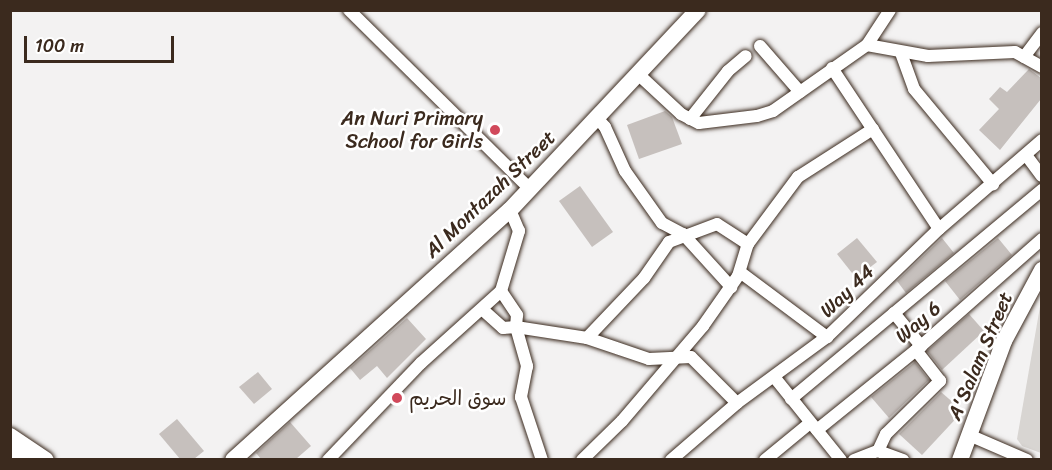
<!DOCTYPE html>
<html>
<head>
<meta charset="utf-8">
<style>
  body { margin:0 }
  #map { position:relative; width:1052px; height:470px; overflow:hidden; background:#f3f2f2; font-family:Sriracha,"Playpen Sans Arabic",sans-serif }
  div>[style] { position:absolute }
  [style*='--x'] { left:calc(var(--x)*1px); top:calc(var(--y)*1px); width:calc(var(--w)*1px); rotate:calc(var(--a)*1deg) }
  .green>* { inset:0; background:#d8d5d2 }
  .building>* { inset:0; background:#c6c0bd }
  .roads { filter:drop-shadow(0 0 2px #3b2a1e) drop-shadow(0 0 2px #3b2a1e) }
  .street>* { height:12px; margin:-6px; padding:0 6px; transform-origin:6px; border-radius:6px; background:#fff }
  .secondary>* { height:16px; margin:-8px; padding:0 8px; transform-origin:8px; border-radius:8px; background:#fff }
  .dots>* { width:16px; height:16px; translate:-50% -50%; box-sizing:border-box; border:3px solid #fff; border-radius:50% }
  span { translate:-50% -50%; white-space:nowrap; text-align:center; line-height:1.15; -webkit-text-stroke:5px #fff; paint-order:stroke }
  .poi-label { font-size:20px; color:#3b2a1e }
  .right { translate:-100% -50%; text-align:right }
  .left { translate:0 -50%; text-align:left }
  .street-label { font-size:20px; color:#3b2a1e }
  .frame { position:absolute; inset:0; border:12px solid #3b2a1e; pointer-events:none }
  .scale { position:absolute; left:24px; top:36px; width:150px; height:27px; box-sizing:border-box; border:3px solid #3b2a1e; border-top:0; padding-left:8px; font-size:18px; line-height:21px; white-space:nowrap; color:#3b2a1e; -webkit-text-stroke:4px #fff; paint-order:stroke }
</style>
</head>
<body>
<div id="map">
  <div class="green">
    <i style="clip-path:polygon(1041px 301px,1041px 453px,1022px 446px,1017px 439px)"></i>
  </div>
  <div class="building">
    <i style="clip-path:polygon(1029px 69px,1041px 78px,1041px 99px,1000px 150px,979px 130px,999px 109px,989px 99px,1000px 87px,1007px 92px)"></i>
    <i style="clip-path:polygon(665px 111px,672px 117px,682px 144px,639px 159px,627px 125px)"></i>
    <i style="clip-path:polygon(580px 186px,613px 232px,592px 247px,559px 201px)"></i>
    <i style="clip-path:polygon(857px 238px,877px 262px,856px 278px,837px 254px)"></i>
    <i style="clip-path:polygon(942px 238px,954px 253px,906px 293px,897px 281px)"></i>
    <i style="clip-path:polygon(998px 238px,1012px 255px,960px 300px,945px 281px)"></i>
    <i style="clip-path:polygon(969px 314px,984px 331px,942px 370px,927px 351px)"></i>
    <i style="clip-path:polygon(407px 318px,426px 339px,387px 378px,377px 366px,360px 380px,350px 368px)"></i>
    <i style="clip-path:polygon(915px 362px,929px 380px,889px 418px,871px 397px)"></i>
    <i style="clip-path:polygon(258px 372px,272px 389px,254px 404px,239px 387px)"></i>
    <i style="clip-path:polygon(941px 392px,963px 411px,922px 455px,899px 434px)"></i>
    <i style="clip-path:polygon(177px 419px,204px 451px,194px 459px,180px 459px,159px 434px)"></i>
    <i style="clip-path:polygon(290px 422px,311px 446px,296px 459px,261px 459px,256px 453px)"></i>
  </div>
  <div class="roads">
    <div class="street">
      <i style="--x:349;--y:10;--w:255;--a:44.7"></i>
      <i style="--x:867;--y:45;--w:62;--a:10.2"></i>
      <i style="--x:928;--y:56;--w:87;--a:-2.6"></i>
      <i style="--x:1015;--y:52;--w:31;--a:29"></i>
      <i style="--x:760;--y:46;--w:61;--a:49"></i>
      <i style="--x:901;--y:53;--w:38;--a:70"></i>
      <i style="--x:914;--y:89;--w:124;--a:50.3"></i>
      <i style="--x:1024;--y:57;--w:30;--a:-53"></i>
      <i style="--x:832;--y:68;--w:193;--a:56.4"></i>
      <i style="--x:638;--y:74;--w:59;--a:42.9"></i>
      <i style="--x:681;--y:114;--w:20;--a:27"></i>
      <i style="--x:699;--y:123;--w:58;--a:-6.9"></i>
      <i style="--x:757;--y:116;--w:17;--a:-17"></i>
      <i style="--x:773;--y:111;--w:115;--a:-35.1"></i>
      <i style="--x:867;--y:45;--w:42;--a:-56.7"></i>
      <i style="--x:597;--y:118;--w:12;--a:48"></i>
      <i style="--x:605;--y:127;--w:48;--a:65.6"></i>
      <i style="--x:625;--y:171;--w:64;--a:54.6"></i>
      <i style="--x:662;--y:223;--w:24;--a:28"></i>
      <i style="--x:683;--y:234;--w:72;--a:47.8"></i>
      <i style="--x:690;--y:119;--w:61;--a:-51.6"></i>
      <i style="--x:728;--y:71;--w:23;--a:-40"></i>
      <i style="--x:1026;--y:155;--w:26;--a:53"></i>
      <i style="--x:740;--y:272;--w:109;--a:36.8"></i>
      <i style="--x:501;--y:291;--w:29;--a:56"></i>
      <i style="--x:517;--y:315;--w:12;--a:95"></i>
      <i style="--x:516;--y:327;--w:41;--a:74.2"></i>
      <i style="--x:527;--y:366;--w:32;--a:101"></i>
      <i style="--x:521;--y:397;--w:66;--a:71.6"></i>
      <i style="--x:483;--y:310;--w:27;--a:42"></i>
      <i style="--x:503;--y:328;--w:13;--a:-4"></i>
      <i style="--x:516;--y:327;--w:72;--a:8.8"></i>
      <i style="--x:587;--y:338;--w:65;--a:18.7"></i>
      <i style="--x:649;--y:359;--w:42;--a:-2.7"></i>
      <i style="--x:691;--y:357;--w:65;--a:45"></i>
      <i style="--x:894;--y:313;--w:43;--a:50.7"></i>
      <i style="--x:587;--y:338;--w:83;--a:-46.5"></i>
      <i style="--x:644;--y:278;--w:44;--a:-55.2"></i>
      <i style="--x:669;--y:242;--w:51;--a:-20.6"></i>
      <i style="--x:717;--y:224;--w:37;--a:33"></i>
      <i style="--x:775;--y:378;--w:105;--a:51.2"></i>
      <i style="--x:791;--y:399;--w:327;--a:-39.8"></i>
      <i style="--x:817;--y:430;--w:134;--a:-38.9"></i>
      <i style="--x:921;--y:346;--w:162;--a:-41.5"></i>
      <i style="--x:969;--y:435;--w:63;--a:23.3"></i>
      <i style="--x:878;--y:451;--w:27;--a:20"></i>
      <i style="--x:328;--y:460;--w:134;--a:-46.2"></i>
      <i style="--x:421;--y:363;--w:108;--a:-42"></i>
      <i style="--x:501;--y:291;--w:63;--a:-73.3"></i>
      <i style="--x:519;--y:231;--w:23;--a:-113"></i>
      <i style="--x:582;--y:460;--w:56;--a:-44.3"></i>
      <i style="--x:622;--y:421;--w:125;--a:-49.5"></i>
      <i style="--x:703;--y:326;--w:61;--a:-55"></i>
      <i style="--x:738;--y:276;--w:34;--a:-73"></i>
      <i style="--x:748;--y:244;--w:84;--a:-53.3"></i>
      <i style="--x:798;--y:177;--w:89;--a:-32.6"></i>
      <i style="--x:671;--y:460;--w:87;--a:-40.8"></i>
      <i style="--x:737;--y:403;--w:112;--a:-36.3"></i>
      <i style="--x:827;--y:337;--w:156;--a:-44"></i>
      <i style="--x:939;--y:229;--w:136;--a:-40.8"></i>
      <i style="--x:765;--y:460;--w:58;--a:-39.4"></i>
      <i style="--x:854;--y:460;--w:26;--a:-21"></i>
      <i style="--x:878;--y:451;--w:19;--a:-65"></i>
      <i style="--x:886;--y:434;--w:76;--a:-44.5"></i>
      <i style="--x:940;--y:381;--w:39;--a:-128"></i>
    </div>
    <div class="secondary">
      <i style="--x:10;--y:436;--w:43;--a:33.7"></i>
      <i style="--x:10;--y:452;--w:14;--a:34"></i>
      <i style="--x:233;--y:460;--w:373;--a:-42.1"></i>
      <i style="--x:510;--y:210;--w:274;--a:-46.8"></i>
      <i style="--x:960;--y:460;--w:127;--a:-69.7"></i>
      <i style="--x:1004;--y:341;--w:81;--a:-61.8"></i>
    </div>
  </div>
  <div class="dots">
    <i style="left:495px;top:130px;background:#d1495b"></i>
    <i style="left:397px;top:398px;background:#d1495b"></i>
  </div>
  <div class="poi-label">
    <span class="right" style="left:483px;top:130px">An Nuri Primary<br>School for Girls</span>
    <span class="left" style="left:409px;top:398px">سوق الحريم</span>
  </div>
  <div class="street-label">
    <span style="left:490px;top:194px;rotate:-44deg">Al Montazah Street</span>
    <span style="left:847px;top:291px;rotate:-44deg">Way 44</span>
    <span style="left:918px;top:322px;rotate:-41deg">Way 6</span>
    <span style="left:980px;top:356px;rotate:-67deg">A'Salam Street</span>
  </div>
  <div class="frame"></div>
  <div class="scale">100 m</div>
</div>
</body>
</html>
